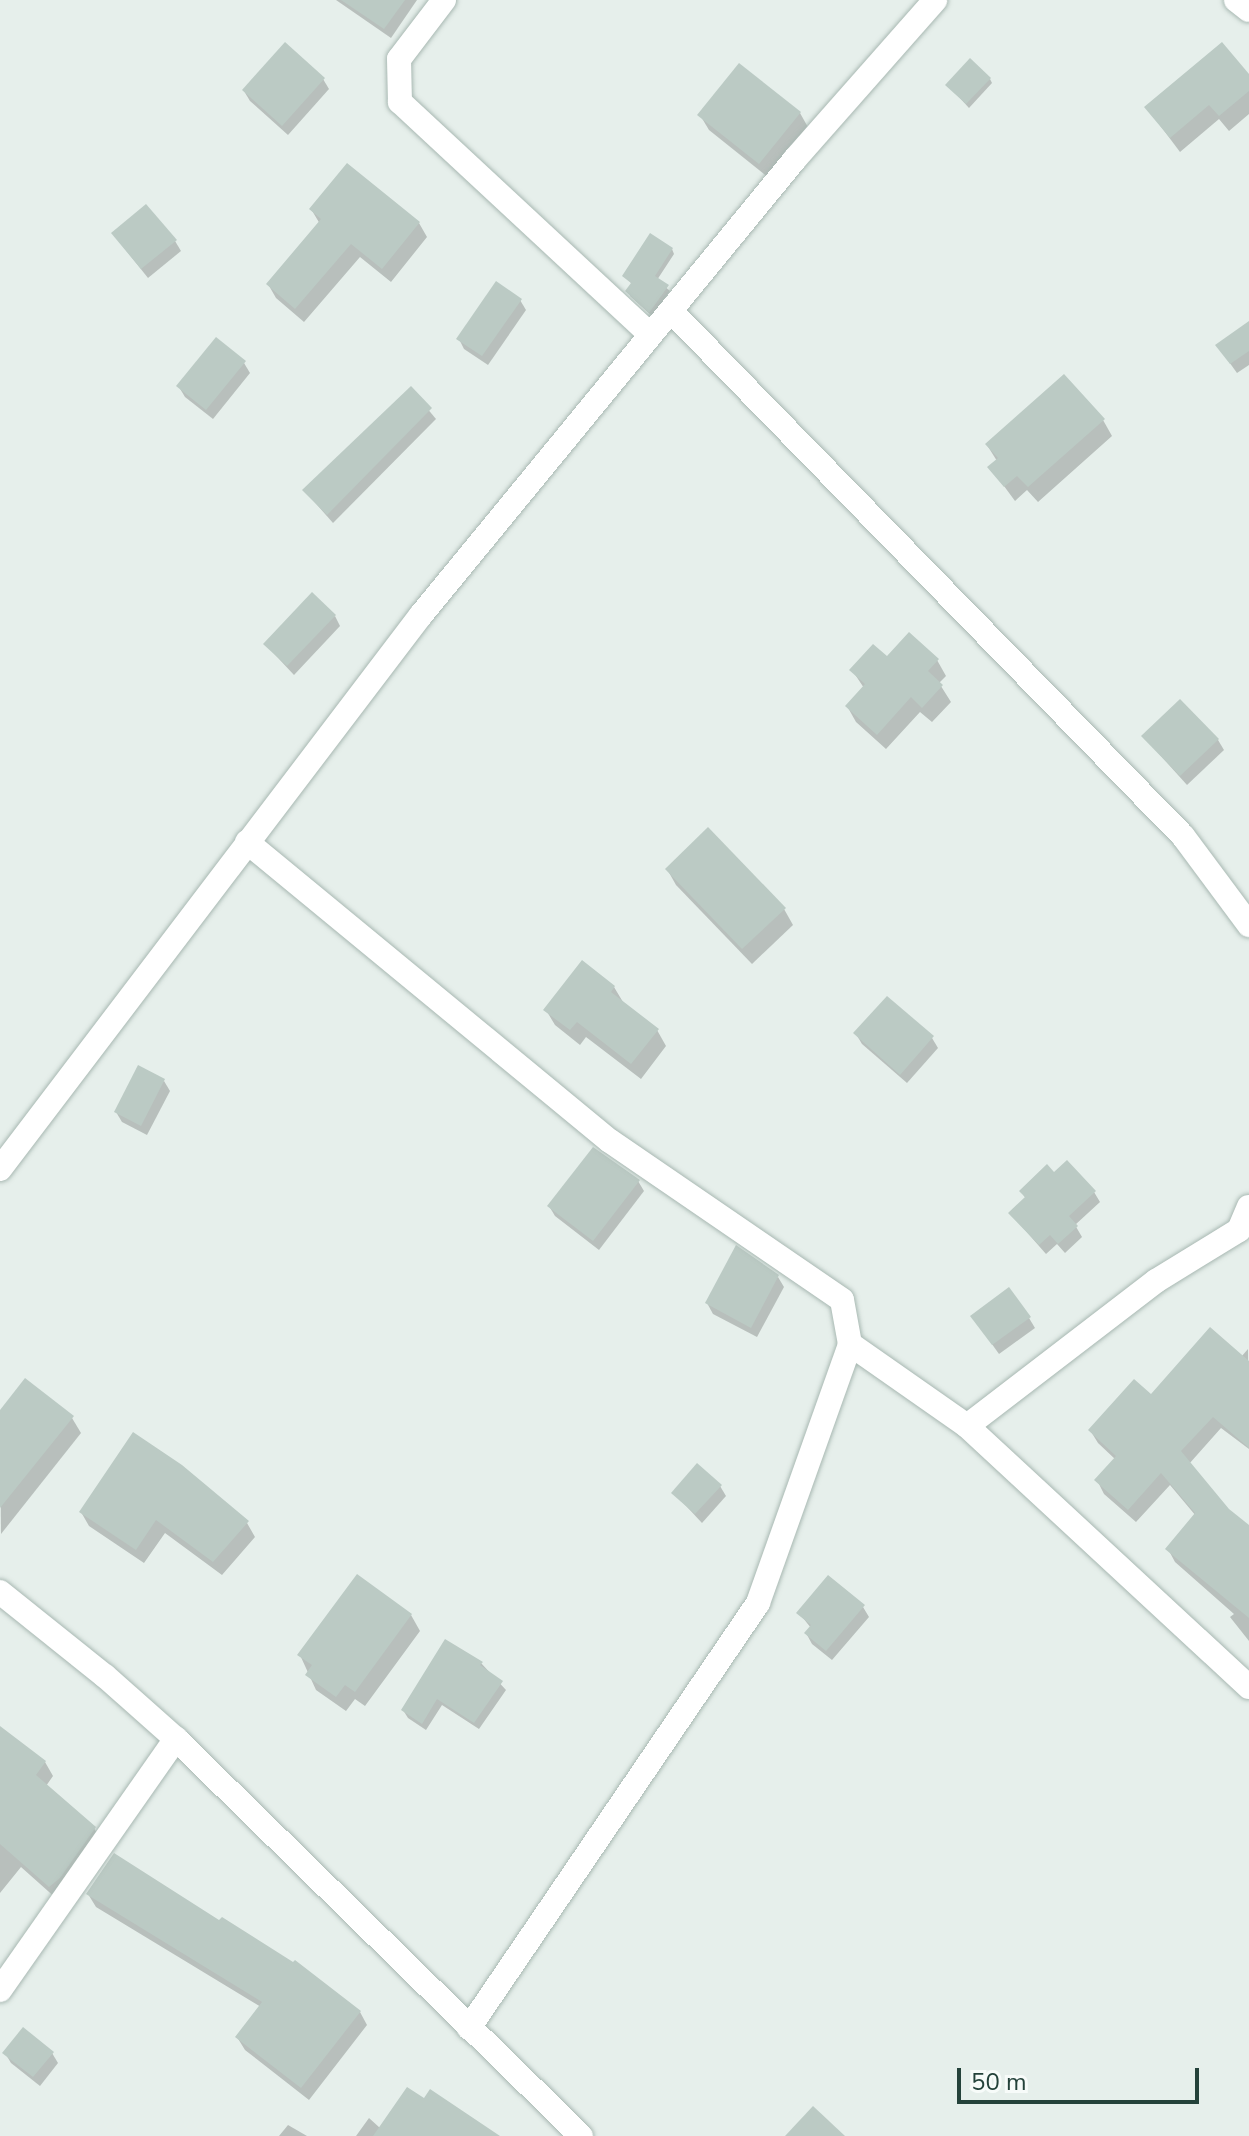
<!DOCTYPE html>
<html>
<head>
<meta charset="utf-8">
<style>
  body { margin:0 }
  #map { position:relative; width:1249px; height:2136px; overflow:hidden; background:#e6efeb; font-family:"Nunito Sans",sans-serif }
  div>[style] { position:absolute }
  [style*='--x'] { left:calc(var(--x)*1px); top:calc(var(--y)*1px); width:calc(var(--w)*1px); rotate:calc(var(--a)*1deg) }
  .shadow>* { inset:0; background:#0003 }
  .building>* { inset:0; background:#bbcac4 }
  .roads { filter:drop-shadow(0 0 2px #a8b8b2) drop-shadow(0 0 2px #a8b8b2) }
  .minor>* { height:24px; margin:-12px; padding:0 12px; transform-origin:12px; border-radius:12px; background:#fff }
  span { translate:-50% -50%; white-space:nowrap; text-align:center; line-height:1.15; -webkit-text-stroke:7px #f7fbf9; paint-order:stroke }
  .scale { position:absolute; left:957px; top:2068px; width:242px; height:36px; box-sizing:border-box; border:4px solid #24423a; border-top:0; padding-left:10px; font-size:24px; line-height:28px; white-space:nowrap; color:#24423a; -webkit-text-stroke:6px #f7fbf9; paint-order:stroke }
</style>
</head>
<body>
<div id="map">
  <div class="shadow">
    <i style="clip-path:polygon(336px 0,417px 0,391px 38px)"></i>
    <i style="clip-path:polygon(1249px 77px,1249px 114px,1229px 131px,1219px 119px,1180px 152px,1147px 108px)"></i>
    <i style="clip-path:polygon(323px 79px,329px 89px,288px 135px,250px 101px,244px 91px)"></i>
    <i style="clip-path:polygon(990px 79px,992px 83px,969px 108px,948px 85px)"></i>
    <i style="clip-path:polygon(800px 113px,809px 129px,769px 178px,709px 130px,700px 115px)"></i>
    <i style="clip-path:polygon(311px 209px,419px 223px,427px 237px,391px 282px,360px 257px,304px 322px,276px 298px,268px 284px,320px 224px)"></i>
    <i style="clip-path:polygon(113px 234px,175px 241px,181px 251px,148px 278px)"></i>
    <i style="clip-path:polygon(672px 249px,674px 254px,657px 280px,670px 291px,652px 316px,630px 296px,632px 284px,625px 276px)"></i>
    <i style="clip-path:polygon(520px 300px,526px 310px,488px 365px,464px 349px,459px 339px)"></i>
    <i style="clip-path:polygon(1249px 323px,1249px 365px,1237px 373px,1224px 355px)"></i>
    <i style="clip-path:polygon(244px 363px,250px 373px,213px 419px,185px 397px,179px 387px)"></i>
    <i style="clip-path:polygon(411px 389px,436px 419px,333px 523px,304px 490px)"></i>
    <i style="clip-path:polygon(1103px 420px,1112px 436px,1038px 502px,1027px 490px,1015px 501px,990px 467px,997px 461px,987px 445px)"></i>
    <i style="clip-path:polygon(335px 616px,340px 626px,294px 675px,265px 644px)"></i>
    <i style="clip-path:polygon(937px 660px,946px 676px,939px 683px,951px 702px,932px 722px,920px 712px,886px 749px,856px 722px,847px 706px,864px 688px,852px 670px)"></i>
    <i style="clip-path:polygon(1143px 736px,1218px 740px,1224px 750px,1187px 785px)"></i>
    <i style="clip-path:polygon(667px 869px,784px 909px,793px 925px,752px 964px,676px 885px)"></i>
    <i style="clip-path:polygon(614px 987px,623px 1002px,657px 1030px,666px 1046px,641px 1079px,586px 1037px,580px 1045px,555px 1025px,546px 1010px)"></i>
    <i style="clip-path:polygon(856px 1034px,932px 1038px,938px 1048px,907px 1083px,862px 1044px)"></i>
    <i style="clip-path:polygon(164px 1081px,170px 1091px,147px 1135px,122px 1122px,116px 1112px)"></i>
    <i style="clip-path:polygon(1054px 1175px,1094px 1192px,1100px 1202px,1075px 1225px,1082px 1237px,1065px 1253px,1057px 1244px,1046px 1254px,1011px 1214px,1026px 1199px,1021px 1191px)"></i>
    <i style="clip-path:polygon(638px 1181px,644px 1191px,599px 1250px,555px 1216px,549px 1206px)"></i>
    <i style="clip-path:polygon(778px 1277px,784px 1287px,757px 1337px,713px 1314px,707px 1303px)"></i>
    <i style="clip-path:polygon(1029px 1318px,1035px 1328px,999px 1354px,979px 1326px)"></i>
    <i style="clip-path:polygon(1248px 1349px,1249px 1449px,1221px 1428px,1189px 1464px,1228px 1511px,1249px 1527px,1249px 1641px,1230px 1617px,1234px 1614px,1175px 1562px,1168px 1549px,1196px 1516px,1170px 1485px,1136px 1522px,1104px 1494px,1097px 1480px,1116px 1460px,1098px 1443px,1090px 1430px,1151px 1397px,1241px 1357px)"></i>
    <i style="clip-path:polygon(0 1413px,72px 1418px,81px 1433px,1px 1534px)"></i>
    <i style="clip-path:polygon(720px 1486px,726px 1496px,702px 1523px,674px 1493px)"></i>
    <i style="clip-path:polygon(81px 1512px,247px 1523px,255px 1537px,222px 1575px,165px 1533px,144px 1563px,89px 1526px)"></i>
    <i style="clip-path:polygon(863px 1607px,869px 1617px,832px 1660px,812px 1644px,806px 1633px,811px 1628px,799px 1613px)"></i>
    <i style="clip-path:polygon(411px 1615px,420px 1631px,365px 1706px,355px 1699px,346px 1711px,316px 1690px,300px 1655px)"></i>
    <i style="clip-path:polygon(481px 1663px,506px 1690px,479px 1729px,442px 1705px,426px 1730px,408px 1718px,403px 1710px)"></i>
    <i style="clip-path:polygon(0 1730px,45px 1762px,53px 1776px,46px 1786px,94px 1828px,102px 1843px,58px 1900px,21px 1867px,0 1893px)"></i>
    <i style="clip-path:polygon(88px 1894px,360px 2012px,367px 2025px,309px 2100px,245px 2050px,237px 2037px,261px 2007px,96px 1907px)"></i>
    <i style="clip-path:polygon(5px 2053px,52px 2053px,58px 2063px,40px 2086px,11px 2063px)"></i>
    <i style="clip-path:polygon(369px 2118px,380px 2128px,485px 2136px,356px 2136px)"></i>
    <i style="clip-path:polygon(288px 2125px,307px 2136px,279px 2136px)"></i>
  </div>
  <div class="building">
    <i style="clip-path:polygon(341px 0,405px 0,384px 29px)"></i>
    <i style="clip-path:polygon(285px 42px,325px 78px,282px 126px,242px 90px)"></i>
    <i style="clip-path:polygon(1222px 42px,1249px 74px,1249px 91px,1219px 116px,1209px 105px,1170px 138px,1144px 107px)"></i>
    <i style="clip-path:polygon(970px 58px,991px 78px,966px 104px,945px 85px)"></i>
    <i style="clip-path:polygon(739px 63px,801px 112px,759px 164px,697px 115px)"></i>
    <i style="clip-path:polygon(347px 163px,420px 222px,382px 269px,351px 244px,295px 309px,266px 284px,321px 219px,309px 209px)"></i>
    <i style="clip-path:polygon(146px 204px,177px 240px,141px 269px,111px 233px)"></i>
    <i style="clip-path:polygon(650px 233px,673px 248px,655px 276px,669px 285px,649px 313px,625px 291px,631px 283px,622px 276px)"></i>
    <i style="clip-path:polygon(496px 281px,522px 299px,482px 356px,456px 339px)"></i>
    <i style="clip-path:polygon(1249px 321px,1249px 351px,1230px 364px,1215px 345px)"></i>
    <i style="clip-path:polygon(216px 337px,246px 361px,206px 410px,176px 386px)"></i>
    <i style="clip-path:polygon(1064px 374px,1105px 419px,1028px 487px,1017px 476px,1004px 487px,987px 467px,998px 458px,985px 444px)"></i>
    <i style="clip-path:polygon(411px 386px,432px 408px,327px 515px,302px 490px)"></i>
    <i style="clip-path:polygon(312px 592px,336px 615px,287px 666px,263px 644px)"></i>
    <i style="clip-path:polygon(909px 632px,939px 659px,928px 671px,943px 685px,922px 708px,911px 697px,877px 735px,845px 706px,865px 684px,849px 670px,873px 644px,887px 656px)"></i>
    <i style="clip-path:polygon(1180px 699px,1219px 739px,1180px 776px,1141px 736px)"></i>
    <i style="clip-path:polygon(708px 827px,786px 908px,742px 949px,665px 869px)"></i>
    <i style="clip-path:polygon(582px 960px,615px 986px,611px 992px,659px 1029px,631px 1064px,577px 1022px,570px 1030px,543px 1010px)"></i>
    <i style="clip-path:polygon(887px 996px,934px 1036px,900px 1075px,853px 1033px)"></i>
    <i style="clip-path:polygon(138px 1065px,165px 1079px,141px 1126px,114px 1112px)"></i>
    <i style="clip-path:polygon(593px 1147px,640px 1180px,593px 1241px,547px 1206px)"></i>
    <i style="clip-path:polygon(1067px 1160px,1096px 1191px,1069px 1216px,1078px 1226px,1058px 1244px,1050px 1235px,1039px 1245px,1008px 1213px,1025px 1197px,1019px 1191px,1047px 1164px,1054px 1172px)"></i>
    <i style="clip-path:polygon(736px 1245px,779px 1275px,751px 1328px,705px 1303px)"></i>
    <i style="clip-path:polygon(1009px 1287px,1031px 1317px,992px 1345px,970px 1316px)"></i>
    <i style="clip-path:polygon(1210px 1327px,1249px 1361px,1249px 1448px,1213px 1417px,1181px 1451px,1229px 1509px,1249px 1525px,1249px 1618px,1165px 1549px,1195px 1513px,1161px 1473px,1128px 1510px,1094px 1480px,1116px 1456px,1088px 1430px,1134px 1379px,1151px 1394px)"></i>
    <i style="clip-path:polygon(25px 1378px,74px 1416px,0 1508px,0 1410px)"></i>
    <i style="clip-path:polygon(133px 1432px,182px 1465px,249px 1521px,213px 1562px,156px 1520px,136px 1550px,79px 1512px)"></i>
    <i style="clip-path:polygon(697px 1463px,722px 1485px,695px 1514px,671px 1493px)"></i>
    <i style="clip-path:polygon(357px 1574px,412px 1614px,355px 1692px,345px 1685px,336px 1697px,305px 1675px,312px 1665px,297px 1655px)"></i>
    <i style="clip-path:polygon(828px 1575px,865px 1605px,826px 1651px,804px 1633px,811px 1625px,796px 1613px)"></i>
    <i style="clip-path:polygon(445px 1639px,483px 1662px,480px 1665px,503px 1681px,474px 1723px,437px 1699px,422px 1724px,401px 1710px)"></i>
    <i style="clip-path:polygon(0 1726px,46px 1761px,36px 1775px,96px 1827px,60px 1878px,49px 1887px,0 1844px)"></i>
    <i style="clip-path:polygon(114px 1853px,219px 1920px,222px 1917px,293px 1962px,295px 1960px,361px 2011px,301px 2088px,235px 2037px,262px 2002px,86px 1894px)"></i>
    <i style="clip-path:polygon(23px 2027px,54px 2052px,33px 2077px,2px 2053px)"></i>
    <i style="clip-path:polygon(407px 2087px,424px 2098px,430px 2089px,500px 2136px,373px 2136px)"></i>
    <i style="clip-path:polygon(813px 2106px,845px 2136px,785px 2136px)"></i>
  </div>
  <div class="roads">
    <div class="minor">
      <i style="--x:444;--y:0;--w:74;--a:127.3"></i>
      <i style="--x:399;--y:59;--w:43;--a:88.7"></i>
      <i style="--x:400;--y:102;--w:342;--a:42.9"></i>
      <i style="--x:1236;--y:0;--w:16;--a:38"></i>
      <i style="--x:671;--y:311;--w:733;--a:45.72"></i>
      <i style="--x:1183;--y:836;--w:111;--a:53.4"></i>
      <i style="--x:247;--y:842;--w:470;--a:39.5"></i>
      <i style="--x:610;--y:1141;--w:281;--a:34.4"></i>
      <i style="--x:842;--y:1300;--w:45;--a:79.7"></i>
      <i style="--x:850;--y:1344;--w:143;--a:35"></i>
      <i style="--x:967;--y:1426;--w:384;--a:42.8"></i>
      <i style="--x:0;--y:1169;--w:696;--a:-52.77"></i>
      <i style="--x:421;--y:615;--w:590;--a:-50.64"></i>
      <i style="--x:795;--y:159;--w:212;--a:-48.6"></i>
      <i style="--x:967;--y:1426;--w:238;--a:-37.5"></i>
      <i style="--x:1156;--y:1281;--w:97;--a:-31.6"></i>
      <i style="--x:1239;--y:1230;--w:25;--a:-67"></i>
      <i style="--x:0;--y:1592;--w:134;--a:38.7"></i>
      <i style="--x:105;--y:1676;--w:95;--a:41.6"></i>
      <i style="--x:176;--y:1739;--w:567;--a:44.43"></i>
      <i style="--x:0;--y:1990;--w:307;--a:-55"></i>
      <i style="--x:469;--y:2028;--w:514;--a:-55.78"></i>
      <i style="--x:758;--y:1603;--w:275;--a:-70.4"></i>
    </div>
  </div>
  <div class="scale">50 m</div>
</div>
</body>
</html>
